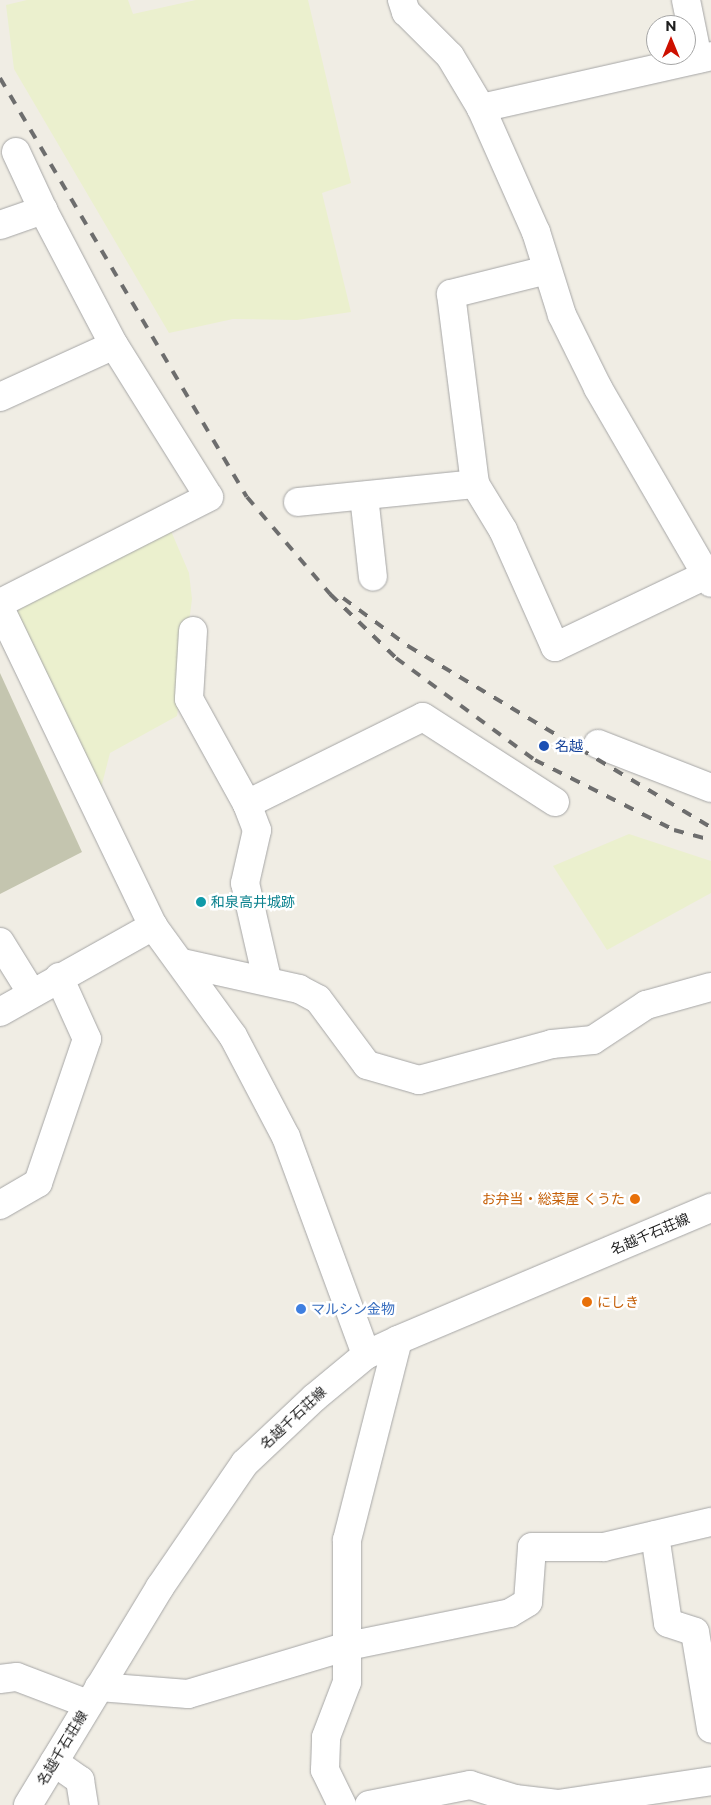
<!DOCTYPE html>
<html>
<head>
<meta charset="utf-8">
<style>
  body { margin:0 }
  #map { position:relative; width:711px; height:1805px; overflow:hidden; background:#f0ede4; font-family:Montserrat,"Noto Sans JP",sans-serif }
  div>[style] { position:absolute }
  [style*='--x'] { left:calc(var(--x)*1px); top:calc(var(--y)*1px); width:calc(var(--w)*1px); rotate:calc(var(--a)*1deg) }
  .construction>* { inset:0; background:#c4c5af }
  .farmland>* { inset:0; background:#ebf0ce }
  .roads { filter:drop-shadow(0 0 1px #a6a6a6) drop-shadow(0 0 1px #a6a6a6) }
  .minor>* { height:28px; margin:-14px; padding:0 14px; transform-origin:14px; border-radius:14px; background:#fff }
  .rail>* { height:4px; margin-top:-2px; transform-origin:0; background:repeating-linear-gradient(90deg,#6d6d6d 0 10px,transparent 0 20px) }
  .dots>* { width:14px; height:14px; translate:-50% -50%; box-sizing:border-box; border:2px solid #fff; border-radius:50% }
  span { translate:-50% -50%; white-space:nowrap; text-align:center; line-height:1.15; -webkit-text-stroke:5px #fff; paint-order:stroke }
  .transit-label { font-size:14px; color:#164399 }
  .left { translate:0 -50%; text-align:left }
  .culture-label { font-size:14px; color:#0d838f }
  .food-label { font-size:14px; color:#c56008 }
  .right { translate:-100% -50%; text-align:right }
  .street-label { font-size:14px; color:#1f1f1f }
  .shop-label { font-size:14px; color:#366cbe }
  .north { position:absolute; left:646px; top:15px; width:50px; height:50px; box-sizing:border-box; background:#fff; border:1px solid #a5a5a5; border-radius:50%; rotate:0deg; font-size:14px; font-weight:700; line-height:20px; text-align:center; color:#1f1f1f }
  .north::after { content:''; display:block; margin:auto; width:18px; height:22px; background:#cd1000; clip-path:polygon(50% 0,100% 100%,50% 72%,0 100%) }
</style>
</head>
<body>
<div id="map">
  <div class="construction">
    <i style="clip-path:polygon(0 673px,82px 852px,0 894px)"></i>
  </div>
  <div class="farmland">
    <i style="clip-path:polygon(27px 0,128px 0,133px 14px,196px 0,308px 0,351px 183px,322px 193px,351px 312px,297px 320px,233px 319px,169px 333px,14px 69px,6px 5px)"></i>
    <i style="clip-path:polygon(171px 531px,189px 573px,192px 599px,177px 716px,110px 753px,101px 788px,15px 616px,19px 609px)"></i>
    <i style="clip-path:polygon(629px 834px,711px 861px,711px 893px,607px 950px,553px 866px)"></i>
  </div>
  <div class="roads">
    <div class="minor">
      <i style="--x:402;--y:0;--w:13;--a:72"></i>
      <i style="--x:406;--y:12;--w:62;--a:45"></i>
      <i style="--x:450;--y:56;--w:61;--a:59.2"></i>
      <i style="--x:481;--y:108;--w:136;--a:66.1"></i>
      <i style="--x:536;--y:232;--w:87;--a:72.6"></i>
      <i style="--x:562;--y:315;--w:81;--a:63.7"></i>
      <i style="--x:598;--y:388;--w:225;--a:59.9"></i>
      <i style="--x:686;--y:0;--w:60;--a:78.5"></i>
      <i style="--x:481;--y:108;--w:236;--a:-12.7"></i>
      <i style="--x:16;--y:152;--w:64;--a:65"></i>
      <i style="--x:0;--y:225;--w:46;--a:-19.2"></i>
      <i style="--x:43;--y:210;--w:153;--a:62.3"></i>
      <i style="--x:114;--y:345;--w:179;--a:58"></i>
      <i style="--x:209;--y:497;--w:234;--a:153.1"></i>
      <i style="--x:547;--y:270;--w:99;--a:166"></i>
      <i style="--x:451;--y:294;--w:192;--a:82.8"></i>
      <i style="--x:475;--y:484;--w:54;--a:58.7"></i>
      <i style="--x:503;--y:530;--w:128;--a:66"></i>
      <i style="--x:555;--y:647;--w:167;--a:-25.5"></i>
      <i style="--x:0;--y:397;--w:125;--a:-24.5"></i>
      <i style="--x:364;--y:496;--w:81;--a:83.7"></i>
      <i style="--x:298;--y:502;--w:178;--a:-5.8"></i>
      <i style="--x:0;--y:608;--w:353;--a:64.3"></i>
      <i style="--x:153;--y:926;--w:136;--a:54"></i>
      <i style="--x:233;--y:1036;--w:114;--a:62.3"></i>
      <i style="--x:286;--y:1137;--w:232;--a:69.8"></i>
      <i style="--x:193;--y:631;--w:68;--a:93.4"></i>
      <i style="--x:189;--y:699;--w:120;--a:61.1"></i>
      <i style="--x:598;--y:744;--w:121;--a:21.3"></i>
      <i style="--x:0;--y:942;--w:59;--a:58.2"></i>
      <i style="--x:182;--y:963;--w:120;--a:12.5"></i>
      <i style="--x:299;--y:989;--w:21;--a:28"></i>
      <i style="--x:318;--y:999;--w:82;--a:53.4"></i>
      <i style="--x:367;--y:1065;--w:54;--a:16.1"></i>
      <i style="--x:419;--y:1080;--w:138;--a:-15.1"></i>
      <i style="--x:552;--y:1044;--w:41;--a:-5.6"></i>
      <i style="--x:593;--y:1040;--w:64;--a:-33.4"></i>
      <i style="--x:646;--y:1005;--w:67;--a:-15.5"></i>
      <i style="--x:267;--y:979;--w:98;--a:-102.9"></i>
      <i style="--x:245;--y:883;--w:54;--a:-77.2"></i>
      <i style="--x:257;--y:830;--w:28;--a:-111"></i>
      <i style="--x:247;--y:804;--w:196;--a:-26.3"></i>
      <i style="--x:423;--y:717;--w:157;--a:32.8"></i>
      <i style="--x:0;--y:1012;--w:176;--a:-29.3"></i>
      <i style="--x:0;--y:1205;--w:44;--a:-30.1"></i>
      <i style="--x:38;--y:1183;--w:152;--a:-71.2"></i>
      <i style="--x:87;--y:1039;--w:68;--a:-114.3"></i>
      <i style="--x:655;--y:1535;--w:89;--a:81.6"></i>
      <i style="--x:668;--y:1623;--w:28;--a:18"></i>
      <i style="--x:695;--y:1632;--w:98;--a:80.6"></i>
      <i style="--x:0;--y:1679;--w:17;--a:-7"></i>
      <i style="--x:17;--y:1677;--w:76;--a:20.8"></i>
      <i style="--x:99;--y:1687;--w:89;--a:4.5"></i>
      <i style="--x:188;--y:1694;--w:167;--a:-16.7"></i>
      <i style="--x:348;--y:1646;--w:165;--a:-11.5"></i>
      <i style="--x:510;--y:1613;--w:21;--a:-31"></i>
      <i style="--x:528;--y:1602;--w:55;--a:-85.8"></i>
      <i style="--x:532;--y:1547;--w:72;--a:0"></i>
      <i style="--x:604;--y:1547;--w:110;--a:-13.2"></i>
      <i style="--x:54;--y:1762;--w:32;--a:35"></i>
      <i style="--x:80;--y:1780;--w:25;--a:81"></i>
      <i style="--x:28;--y:1805;--w:255;--a:-58.8"></i>
      <i style="--x:160;--y:1587;--w:150;--a:-55.6"></i>
      <i style="--x:245;--y:1463;--w:95;--a:-43.3"></i>
      <i style="--x:314;--y:1398;--w:67;--a:-39.6"></i>
      <i style="--x:366;--y:1355;--w:35;--a:-25"></i>
      <i style="--x:398;--y:1340;--w:340;--a:-22.9"></i>
      <i style="--x:342;--y:1805;--w:39;--a:-116"></i>
      <i style="--x:325;--y:1770;--w:33;--a:-88"></i>
      <i style="--x:326;--y:1737;--w:59;--a:-69.1"></i>
      <i style="--x:347;--y:1682;--w:142;--a:-90"></i>
      <i style="--x:347;--y:1540;--w:206;--a:-75.7"></i>
      <i style="--x:369;--y:1805;--w:103;--a:-11.2"></i>
      <i style="--x:470;--y:1785;--w:47;--a:17.3"></i>
      <i style="--x:515;--y:1799;--w:43;--a:6.6"></i>
      <i style="--x:558;--y:1804;--w:155;--a:-8.5"></i>
    </div>
  </div>
  <div class="rail">
    <i style="--x:0;--y:78;--w:486;--a:59.5"></i>
    <i style="--x:247;--y:497;--w:128;--a:49.4"></i>
    <i style="--x:330;--y:594;--w:92;--a:44.1"></i>
    <i style="--x:396;--y:658;--w:172;--a:36.3"></i>
    <i style="--x:535;--y:760;--w:156;--a:26.7"></i>
    <i style="--x:674;--y:830;--w:38;--a:15"></i>
    <i style="--x:343;--y:598;--w:81;--a:36.4"></i>
    <i style="--x:408;--y:646;--w:353;--a:30.9"></i>
  </div>
  <div class="dots">
    <i style="left:544px;top:746px;background:#1a4fb4"></i>
    <i style="left:201px;top:902px;background:#0f9aa8"></i>
    <i style="left:635px;top:1199px;background:#e8710a"></i>
    <i style="left:587px;top:1302px;background:#e8710a"></i>
    <i style="left:301px;top:1309px;background:#3f7fe0"></i>
  </div>
  <div class="transit-label">
    <span class="left" style="left:555px;top:746px">名越</span>
  </div>
  <div class="culture-label">
    <span class="left" style="left:211px;top:902px">和泉高井城跡</span>
  </div>
  <div class="food-label">
    <span class="right" style="left:625px;top:1199px">お弁当・総菜屋 くうた</span>
    <span class="left" style="left:597px;top:1302px">にしき</span>
  </div>
  <div class="street-label">
    <span style="left:650px;top:1234px;rotate:-23deg">名越千石荘線</span>
    <span style="left:293px;top:1418px;rotate:-43deg">名越千石荘線</span>
    <span style="left:62px;top:1748px;rotate:-59deg">名越千石荘線</span>
  </div>
  <div class="shop-label">
    <span class="left" style="left:311px;top:1309px">マルシン金物</span>
  </div>
  <div class="north">N</div>
</div>
</body>
</html>
